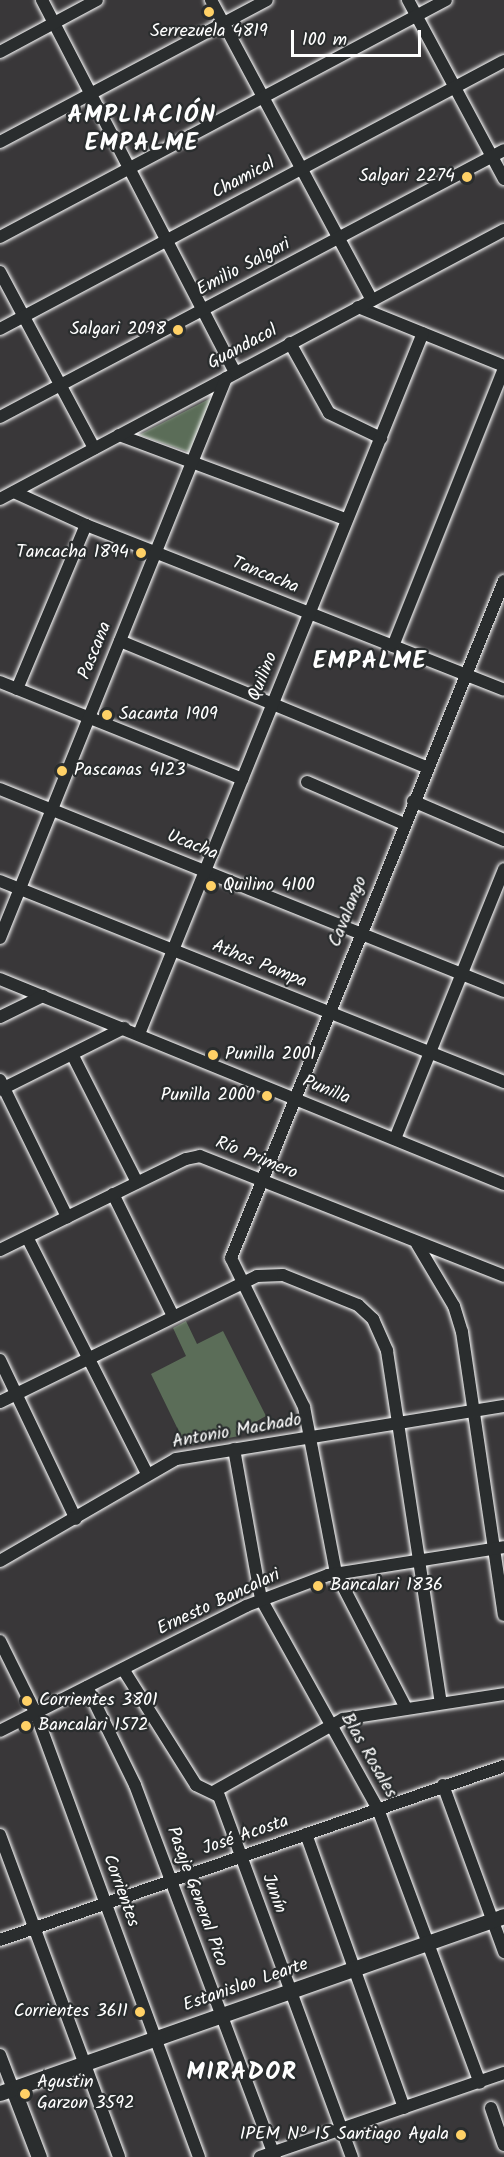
<!DOCTYPE html>
<html>
<head>
<meta charset="utf-8">
<style>
  body { margin:0 }
  #map { position:relative; width:504px; height:2157px; overflow:hidden; background:#393739; font-family:Kalam,sans-serif }
  div>[style] { position:absolute }
  [style*='--x'] { left:calc(var(--x)*1px); top:calc(var(--y)*1px); width:calc(var(--w)*1px); rotate:calc(var(--a)*1deg) }
  .green>* { inset:0; background:#5b6d58 }
  .roads { filter:drop-shadow(0 0 2px #fff) drop-shadow(0 0 2px #fff) }
  .minor>* { height:12px; margin:-6px; padding:0 6px; transform-origin:6px; border-radius:6px; background:#2a2d2e }
  .major>* { height:15px; margin:-7.5px; padding:0 7.5px; transform-origin:7.5px; border-radius:7.5px; background:#2a2d2e }
  .dots>* { width:16px; height:16px; translate:-50% -50%; box-sizing:border-box; border:3px solid #2a2d2e; border-radius:50% }
  span { translate:-50% -50%; white-space:nowrap; text-align:center; line-height:1.15; -webkit-text-stroke:4.5px #2a2d2e; paint-order:stroke }
  .poi-label { font-size:18px; color:#fff }
  .right { translate:-100% -50%; text-align:right }
  .left { translate:0 -50%; text-align:left }
  .street-label { font-size:18px; color:#fff }
  .district-label { font-size:24px; color:#fff; font-weight:700; letter-spacing:1.5px }
  .scale { position:absolute; left:291px; top:30px; width:130px; height:27px; box-sizing:border-box; border:3px solid #fff; border-top:0; padding-left:8px; font-size:18px; line-height:21px; white-space:nowrap; color:#fff; -webkit-text-stroke:4px #2a2d2e; paint-order:stroke }
</style>
</head>
<body>
<div id="map">
  <div class="green">
    <i style="clip-path:polygon(213px 397px,189px 452px,139px 435px)"></i>
    <i style="clip-path:polygon(186px 1321px,197px 1344px,223px 1331px,266px 1416px,239px 1431px,239px 1436px,186px 1446px,151px 1374px,186px 1356px,173px 1328px)"></i>
  </div>
  <div class="roads">
    <div class="minor">
      <i style="--x:42;--y:0;--w:420;--a:62.6"></i>
      <i style="--x:211;--y:0;--w:340;--a:61.8"></i>
      <i style="--x:408;--y:0;--w:203;--a:61.8"></i>
      <i style="--x:0;--y:52;--w:110;--a:-28.2"></i>
      <i style="--x:0;--y:142;--w:302;--a:-28"></i>
      <i style="--x:0;--y:237;--w:505;--a:-27.99"></i>
      <i style="--x:0;--y:272;--w:200;--a:61.9"></i>
      <i style="--x:358;--y:307;--w:157;--a:22"></i>
      <i style="--x:0;--y:329;--w:571;--a:-28"></i>
      <i style="--x:290;--y:343;--w:80;--a:60.9"></i>
      <i style="--x:329;--y:413;--w:58;--a:25.7"></i>
      <i style="--x:0;--y:417;--w:570;--a:-27.91"></i>
      <i style="--x:119;--y:435;--w:243;--a:20.4"></i>
      <i style="--x:14;--y:492;--w:79;--a:24.6"></i>
      <i style="--x:86;--y:525;--w:449;--a:21.5"></i>
      <i style="--x:0;--y:499;--w:571;--a:-28.09"></i>
      <i style="--x:120;--y:641;--w:331;--a:22.4"></i>
      <i style="--x:393;--y:646;--w:299;--a:-68.2"></i>
      <i style="--x:0;--y:682;--w:261;--a:21.8"></i>
      <i style="--x:17;--y:689;--w:178;--a:-67.2"></i>
      <i style="--x:307;--y:782;--w:106;--a:23.4"></i>
      <i style="--x:0;--y:789;--w:543;--a:21.84"></i>
      <i style="--x:413;--y:801;--w:99;--a:23.2"></i>
      <i style="--x:0;--y:881;--w:543;--a:21.74"></i>
      <i style="--x:0;--y:938;--w:604;--a:-68.02"></i>
      <i style="--x:0;--y:979;--w:544;--a:22.13"></i>
      <i style="--x:0;--y:1017;--w:48;--a:-26"></i>
      <i style="--x:139;--y:1034;--w:756;--a:-67.95"></i>
      <i style="--x:72;--y:1054;--w:144;--a:63.1"></i>
      <i style="--x:0;--y:1080;--w:153;--a:63.9"></i>
      <i style="--x:0;--y:1090;--w:139;--a:-26.6"></i>
      <i style="--x:395;--y:1139;--w:291;--a:-68"></i>
      <i style="--x:113;--y:1194;--w:136;--a:63.8"></i>
      <i style="--x:27;--y:1237;--w:266;--a:63.1"></i>
      <i style="--x:417;--y:1244;--w:72;--a:59.2"></i>
      <i style="--x:454;--y:1306;--w:27;--a:73"></i>
      <i style="--x:462;--y:1332;--w:286;--a:81.6"></i>
      <i style="--x:0;--y:1250;--w:207;--a:-26.1"></i>
      <i style="--x:186;--y:1159;--w:14;--a:-12"></i>
      <i style="--x:200;--y:1156;--w:327;--a:21.5"></i>
      <i style="--x:0;--y:1360;--w:176;--a:64.5"></i>
      <i style="--x:0;--y:1402;--w:286;--a:-26.1"></i>
      <i style="--x:257;--y:1276;--w:26;--a:-2"></i>
      <i style="--x:283;--y:1275;--w:81;--a:21.8"></i>
      <i style="--x:358;--y:1305;--w:21;--a:43"></i>
      <i style="--x:373;--y:1319;--w:35;--a:66"></i>
      <i style="--x:387;--y:1351;--w:356;--a:81.3"></i>
      <i style="--x:234;--y:1449;--w:152;--a:79.8"></i>
      <i style="--x:261;--y:1599;--w:240;--a:60.9"></i>
      <i style="--x:378;--y:1809;--w:292;--a:69.6"></i>
      <i style="--x:0;--y:1561;--w:203;--a:-30.1"></i>
      <i style="--x:176;--y:1459;--w:332;--a:-9.2"></i>
      <i style="--x:0;--y:1641;--w:81;--a:63.7"></i>
      <i style="--x:36;--y:1714;--w:472;--a:69.8"></i>
      <i style="--x:123;--y:1669;--w:137;--a:57.8"></i>
      <i style="--x:196;--y:1785;--w:25;--a:26"></i>
      <i style="--x:219;--y:1796;--w:385;--a:69.8"></i>
      <i style="--x:87;--y:1687;--w:109;--a:63.9"></i>
      <i style="--x:135;--y:1785;--w:397;--a:69.4"></i>
      <i style="--x:406;--y:1708;--w:152;--a:-117.4"></i>
      <i style="--x:336;--y:1573;--w:169;--a:-100.9"></i>
      <i style="--x:304;--y:1407;--w:166;--a:-116.1"></i>
      <i style="--x:231;--y:1258;--w:730;--a:-68.04"></i>
      <i style="--x:0;--y:1731;--w:276;--a:-26.9"></i>
      <i style="--x:246;--y:1606;--w:88;--a:-20.7"></i>
      <i style="--x:328;--y:1575;--w:178;--a:-9"></i>
      <i style="--x:443;--y:1785;--w:178;--a:69.9"></i>
      <i style="--x:215;--y:1791;--w:147;--a:-29.4"></i>
      <i style="--x:343;--y:1719;--w:163;--a:-8.8"></i>
      <i style="--x:306;--y:1834;--w:291;--a:70.3"></i>
      <i style="--x:0;--y:1835;--w:343;--a:69.7"></i>
      <i style="--x:0;--y:1940;--w:533;--a:-19.05"></i>
      <i style="--x:0;--y:2055;--w:36;--a:69"></i>
      <i style="--x:491;--y:2108;--w:39;--a:71"></i>
      <i style="--x:260;--y:2157;--w:258;--a:-19"></i>
    </div>
    <div class="major">
      <i style="--x:13;--y:2089;--w:73;--a:69.1"></i>
      <i style="--x:0;--y:2093;--w:534;--a:-19.35"></i>
    </div>
  </div>
  <div class="dots">
    <i style="left:209px;top:12px;background:#ffd166"></i>
    <i style="left:467px;top:177px;background:#ffd166"></i>
    <i style="left:178px;top:330px;background:#ffd166"></i>
    <i style="left:141px;top:553px;background:#ffd166"></i>
    <i style="left:107px;top:715px;background:#ffd166"></i>
    <i style="left:62px;top:771px;background:#ffd166"></i>
    <i style="left:211px;top:886px;background:#ffd166"></i>
    <i style="left:213px;top:1055px;background:#ffd166"></i>
    <i style="left:267px;top:1096px;background:#ffd166"></i>
    <i style="left:318px;top:1586px;background:#ffd166"></i>
    <i style="left:27px;top:1701px;background:#ffd166"></i>
    <i style="left:26px;top:1726px;background:#ffd166"></i>
    <i style="left:140px;top:2012px;background:#ffd166"></i>
    <i style="left:25px;top:2094px;background:#ffd166"></i>
    <i style="left:461px;top:2135px;background:#ffd166"></i>
  </div>
  <div class="poi-label">
    <span style="left:209px;top:32px">Serrezuela 4819</span>
    <span class="right" style="left:455px;top:177px">Salgari 2274</span>
    <span class="right" style="left:166px;top:330px">Salgari 2098</span>
    <span class="right" style="left:129px;top:553px">Tancacha 1894</span>
    <span class="left" style="left:119px;top:715px">Sacanta 1909</span>
    <span class="left" style="left:74px;top:771px">Pascanas 4123</span>
    <span class="left" style="left:223px;top:886px">Quilino 4100</span>
    <span class="left" style="left:225px;top:1055px">Punilla 2001</span>
    <span class="right" style="left:255px;top:1096px">Punilla 2000</span>
    <span class="left" style="left:330px;top:1586px">Bancalari 1836</span>
    <span class="left" style="left:39px;top:1701px">Corrientes 3801</span>
    <span class="left" style="left:38px;top:1726px">Bancalari 1572</span>
    <span class="right" style="left:128px;top:2012px">Corrientes 3611</span>
    <span class="left" style="left:37px;top:2094px">Agustin<br>Garzon 3592</span>
    <span class="right" style="left:449px;top:2135px">IPEM Nº 15 Santiago Ayala</span>
  </div>
  <div class="street-label">
    <span style="left:244px;top:179px;rotate:-28deg">Chamical</span>
    <span style="left:244px;top:268px;rotate:-28deg">Emilio Salgari</span>
    <span style="left:243px;top:348px;rotate:-28deg">Guandacol</span>
    <span style="left:265px;top:576px;rotate:22deg">Tancacha</span>
    <span style="left:96px;top:651px;rotate:-68deg">Pascana</span>
    <span style="left:264px;top:677px;rotate:-68deg">Quilino</span>
    <span style="left:192px;top:846px;rotate:22deg">Ucacha</span>
    <span style="left:349px;top:912px;rotate:-68deg">Cavalango</span>
    <span style="left:259px;top:965px;rotate:22deg">Athos Pampa</span>
    <span style="left:326px;top:1091px;rotate:22deg">Punilla</span>
    <span style="left:256px;top:1159px;rotate:22deg">Río Primero</span>
    <span style="left:237px;top:1432px;rotate:-10deg">Antonio Machado</span>
    <span style="left:219px;top:1603px;rotate:-25deg">Ernesto Bancalari</span>
    <span style="left:368px;top:1756px;rotate:60deg">Blas Rosales</span>
    <span style="left:246px;top:1836px;rotate:-19deg">José Acosta</span>
    <span style="left:120px;top:1891px;rotate:70deg">Corrientes</span>
    <span style="left:273px;top:1894px;rotate:70deg">Junín</span>
    <span style="left:196px;top:1897px;rotate:70deg">Pasaje General Pico</span>
    <span style="left:246px;top:1986px;rotate:-19deg">Estanislao Learte</span>
  </div>
  <div class="district-label">
    <span style="left:142px;top:130px">AMPLIACIÓN<br>EMPALME</span>
    <span style="left:370px;top:662px">EMPALME</span>
    <span style="left:242px;top:2073px">MIRADOR</span>
  </div>
  <div class="scale">100 m</div>
</div>
</body>
</html>
